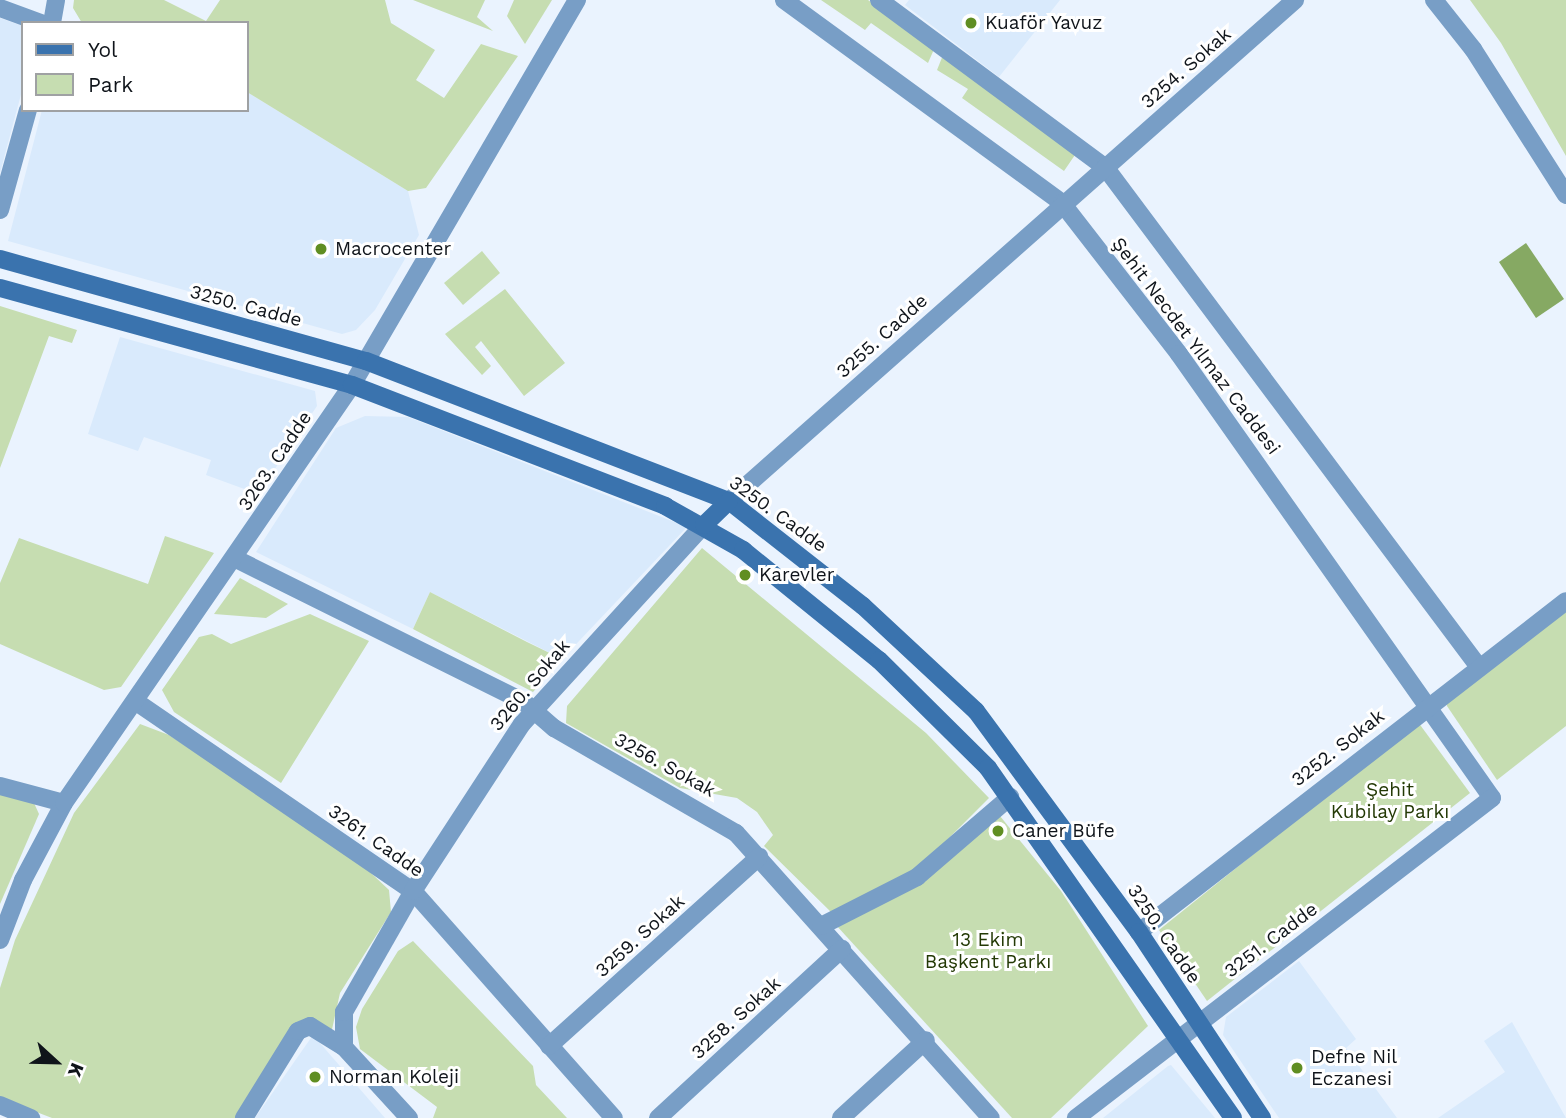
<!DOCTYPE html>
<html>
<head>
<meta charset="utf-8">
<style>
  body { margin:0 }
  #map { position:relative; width:1566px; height:1118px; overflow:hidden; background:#eaf3fe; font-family:"Work Sans",sans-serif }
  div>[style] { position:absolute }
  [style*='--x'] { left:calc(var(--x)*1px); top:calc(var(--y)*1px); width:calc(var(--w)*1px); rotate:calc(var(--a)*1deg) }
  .built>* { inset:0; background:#d9eafc }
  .green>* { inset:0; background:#c6ddb1 }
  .water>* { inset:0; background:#86a963 }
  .street>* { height:18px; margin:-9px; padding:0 9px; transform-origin:9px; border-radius:9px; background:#789ec6 }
  .secondary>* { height:18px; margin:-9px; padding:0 9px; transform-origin:9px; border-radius:9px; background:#3a73ae }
  .dots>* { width:19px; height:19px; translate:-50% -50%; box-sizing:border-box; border:4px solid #fff; border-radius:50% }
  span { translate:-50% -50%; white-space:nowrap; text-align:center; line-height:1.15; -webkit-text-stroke:6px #fff; paint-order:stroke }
  .poi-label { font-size:19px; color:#0f141a }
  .left { translate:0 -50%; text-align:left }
  .street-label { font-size:19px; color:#0f141a }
  .park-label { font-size:19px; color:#233905 }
  .legend { position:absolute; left:21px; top:21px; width:228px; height:91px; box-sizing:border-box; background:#fff; border:2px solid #9fa1a3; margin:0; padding:9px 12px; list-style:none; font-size:21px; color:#0f141a }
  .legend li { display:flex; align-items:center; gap:14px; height:35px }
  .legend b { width:35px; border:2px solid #9fa1a3 }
  .north { position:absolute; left:21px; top:1027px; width:70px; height:70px; -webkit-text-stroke:5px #fff; paint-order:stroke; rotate:112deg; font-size:19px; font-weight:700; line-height:28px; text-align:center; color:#0f141a }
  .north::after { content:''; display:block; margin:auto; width:24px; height:32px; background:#0f141a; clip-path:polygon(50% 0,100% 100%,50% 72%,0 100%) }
</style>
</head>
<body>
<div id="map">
  <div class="built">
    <i style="clip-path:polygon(909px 0,1060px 0,999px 77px,905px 5px)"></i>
    <i style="clip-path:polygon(0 18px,23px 26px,23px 87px,0 173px)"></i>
    <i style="clip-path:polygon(247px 92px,408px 191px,419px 235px,375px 310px,356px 330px,342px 334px,8px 241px,42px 110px,247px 110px)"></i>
    <i style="clip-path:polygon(120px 337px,315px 391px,317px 406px,258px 494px,206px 475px,211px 460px,144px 437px,138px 451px,88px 434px)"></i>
    <i style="clip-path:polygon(365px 416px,408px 417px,687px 527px,562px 659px,430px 592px,413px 629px,256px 552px,336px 428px)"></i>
    <i style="clip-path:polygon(1299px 961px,1356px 1039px,1346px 1048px,1397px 1118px,1279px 1118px,1223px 1035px,1226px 1017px)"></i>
    <i style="clip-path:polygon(1512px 1022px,1566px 1118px,1438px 1118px,1505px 1072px,1484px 1041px)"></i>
    <i style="clip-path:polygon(313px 1035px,385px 1118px,255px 1118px)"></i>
    <i style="clip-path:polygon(1171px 1065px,1215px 1118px,1103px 1118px,1168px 1066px)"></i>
  </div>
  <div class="green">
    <i style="clip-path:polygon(74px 0,164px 0,206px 21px,220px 0,385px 0,391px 23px,435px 50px,416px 80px,444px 98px,481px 44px,518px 56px,426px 188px,408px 191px,247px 92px,247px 23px,82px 23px,73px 8px)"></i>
    <i style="clip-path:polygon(413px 0,485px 0,477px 17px,493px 31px)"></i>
    <i style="clip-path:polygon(514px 0,552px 0,525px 44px,507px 16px)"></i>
    <i style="clip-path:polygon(821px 0,868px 0,935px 47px,928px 63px,871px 23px,865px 30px)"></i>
    <i style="clip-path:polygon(1470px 0,1566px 0,1566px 156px,1501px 43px)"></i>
    <i style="clip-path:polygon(943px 55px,1077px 152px,1064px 171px,962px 98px,968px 89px,937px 70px)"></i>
    <i style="clip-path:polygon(482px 251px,500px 273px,463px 305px,444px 283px)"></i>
    <i style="clip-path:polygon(505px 289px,565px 363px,524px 396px,481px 341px,475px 347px,491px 366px,482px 375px,445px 334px)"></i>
    <i style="clip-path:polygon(0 306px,77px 330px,72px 343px,49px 336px,0 468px)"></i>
    <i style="clip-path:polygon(165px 536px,214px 553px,121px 687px,104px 690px,0 644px,0 583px,19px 538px,148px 584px)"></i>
    <i style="clip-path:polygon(702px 548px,926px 733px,989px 798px,915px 872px,833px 914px,764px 846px,773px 835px,757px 812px,737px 798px,680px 788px,566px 723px,567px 706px)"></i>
    <i style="clip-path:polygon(240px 578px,288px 604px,266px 618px,214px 614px)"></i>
    <i style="clip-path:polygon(430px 592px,527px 642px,562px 659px,533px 692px,413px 629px)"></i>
    <i style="clip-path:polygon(1566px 608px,1566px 726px,1497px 780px,1447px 706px,1446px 697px)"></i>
    <i style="clip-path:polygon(310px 614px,369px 641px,281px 783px,174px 712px,162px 690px,199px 637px,212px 634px,231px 644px)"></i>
    <i style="clip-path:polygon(1418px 722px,1470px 793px,1207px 1001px,1159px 930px)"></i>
    <i style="clip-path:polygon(140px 724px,169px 735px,354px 857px,389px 890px,391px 912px,340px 993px,331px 1034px,315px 1020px,238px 1118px,52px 1118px,0 1098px,0 988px,15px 940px,74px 813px)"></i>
    <i style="clip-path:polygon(0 794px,34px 803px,39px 814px,0 904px)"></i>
    <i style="clip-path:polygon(1000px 816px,1061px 891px,1148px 1026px,1051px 1118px,1012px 1118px,836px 925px)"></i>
    <i style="clip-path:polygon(413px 941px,533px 1066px,536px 1085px,567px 1118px,433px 1118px,437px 1107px,360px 1049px,356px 1027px,362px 1009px,398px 951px)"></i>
  </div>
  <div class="water">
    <i style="clip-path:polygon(1526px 243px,1564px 299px,1536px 318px,1499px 262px)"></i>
  </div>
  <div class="street">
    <i style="--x:784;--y:0;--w:344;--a:36.1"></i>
    <i style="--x:1062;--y:203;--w:191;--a:52.2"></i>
    <i style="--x:1179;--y:354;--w:543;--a:54.82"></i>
    <i style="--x:1492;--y:798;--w:525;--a:142.43"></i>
    <i style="--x:879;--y:0;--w:281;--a:36.5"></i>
    <i style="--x:1105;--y:167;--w:623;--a:53.22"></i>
    <i style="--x:1434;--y:0;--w:63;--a:51.5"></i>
    <i style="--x:1473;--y:49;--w:173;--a:57.5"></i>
    <i style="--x:0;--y:8;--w:44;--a:20.1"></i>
    <i style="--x:52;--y:23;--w:23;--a:-80"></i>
    <i style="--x:0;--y:210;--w:104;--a:-74.4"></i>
    <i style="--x:729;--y:501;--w:756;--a:-41.51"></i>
    <i style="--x:234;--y:558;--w:324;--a:26.4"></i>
    <i style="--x:524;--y:702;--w:40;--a:41"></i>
    <i style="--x:554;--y:728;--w:210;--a:30"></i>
    <i style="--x:736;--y:833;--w:382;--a:48.2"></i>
    <i style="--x:135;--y:701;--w:337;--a:34.4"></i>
    <i style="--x:413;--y:891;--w:303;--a:48.5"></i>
    <i style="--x:0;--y:786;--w:66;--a:14.9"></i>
    <i style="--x:821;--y:926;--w:108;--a:-27"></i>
    <i style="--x:917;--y:877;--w:123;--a:-40.7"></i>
    <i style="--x:1139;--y:932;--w:540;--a:-37.78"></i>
    <i style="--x:0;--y:940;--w:64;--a:-69"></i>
    <i style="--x:23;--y:880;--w:87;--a:-62"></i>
    <i style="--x:64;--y:803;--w:508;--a:-55.43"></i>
    <i style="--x:352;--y:385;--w:446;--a:-59.7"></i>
    <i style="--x:549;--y:1046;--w:283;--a:-42"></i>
    <i style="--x:0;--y:1105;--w:34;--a:23"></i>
    <i style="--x:244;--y:1118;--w:102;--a:-58.2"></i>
    <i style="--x:298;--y:1031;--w:13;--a:-23"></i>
    <i style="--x:310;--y:1026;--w:40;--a:32"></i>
    <i style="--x:409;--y:1118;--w:96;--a:-132.5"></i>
    <i style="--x:344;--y:1047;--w:35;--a:-90"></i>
    <i style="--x:344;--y:1012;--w:139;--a:-60.3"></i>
    <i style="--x:413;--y:891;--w:199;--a:-56.9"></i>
    <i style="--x:522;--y:724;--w:270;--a:-47.6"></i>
    <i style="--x:658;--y:1118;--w:250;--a:-42.6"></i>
    <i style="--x:841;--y:1118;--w:115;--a:-42.5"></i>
  </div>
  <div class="secondary">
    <i style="--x:0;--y:259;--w:380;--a:15.6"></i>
    <i style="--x:366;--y:361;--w:389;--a:21.1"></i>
    <i style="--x:729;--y:501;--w:170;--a:38.1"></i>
    <i style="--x:863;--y:606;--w:154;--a:42.9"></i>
    <i style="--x:976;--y:711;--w:275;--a:53.6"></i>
    <i style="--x:1139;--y:932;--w:223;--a:56.5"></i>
    <i style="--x:0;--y:288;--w:365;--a:15.4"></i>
    <i style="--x:352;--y:385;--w:336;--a:21.1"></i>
    <i style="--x:665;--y:506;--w:90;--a:29.4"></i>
    <i style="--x:743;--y:550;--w:175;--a:39"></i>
    <i style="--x:879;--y:660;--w:153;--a:44.7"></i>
    <i style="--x:988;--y:768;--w:427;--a:55"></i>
    <i style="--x:704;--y:525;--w:35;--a:-44"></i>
  </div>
  <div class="dots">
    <i style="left:971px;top:23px;background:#608e22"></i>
    <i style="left:321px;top:249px;background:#608e22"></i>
    <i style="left:745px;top:575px;background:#608e22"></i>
    <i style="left:998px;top:831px;background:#608e22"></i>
    <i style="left:1297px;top:1068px;background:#608e22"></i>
    <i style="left:315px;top:1077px;background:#608e22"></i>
  </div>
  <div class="poi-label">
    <span class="left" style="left:985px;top:23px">Kuaför Yavuz</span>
    <span class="left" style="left:335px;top:249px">Macrocenter</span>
    <span class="left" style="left:759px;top:575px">Karevler</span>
    <span class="left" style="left:1012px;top:831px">Caner Büfe</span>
    <span class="left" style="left:1311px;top:1068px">Defne Nil<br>Eczanesi</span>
    <span class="left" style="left:329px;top:1077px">Norman Koleji</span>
  </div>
  <div class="street-label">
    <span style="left:1186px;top:68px;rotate:-41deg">3254. Sokak</span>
    <span style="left:246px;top:306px;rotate:15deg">3250. Cadde</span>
    <span style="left:882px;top:336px;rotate:-42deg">3255. Cadde</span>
    <span style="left:1196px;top:346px;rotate:53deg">Şehit Necdet Yılmaz Caddesi</span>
    <span style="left:275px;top:461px;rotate:-56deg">3263. Cadde</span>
    <span style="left:778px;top:514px;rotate:36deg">3250. Cadde</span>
    <span style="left:530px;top:685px;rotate:-50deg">3260. Sokak</span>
    <span style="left:1338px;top:748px;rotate:-38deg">3252. Sokak</span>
    <span style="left:665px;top:765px;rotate:29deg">3256. Sokak</span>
    <span style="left:376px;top:841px;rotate:35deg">3261. Cadde</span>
    <span style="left:1164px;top:934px;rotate:56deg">3250. Cadde</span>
    <span style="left:640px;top:936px;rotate:-42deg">3259. Sokak</span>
    <span style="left:1271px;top:940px;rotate:-37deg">3251. Cadde</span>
    <span style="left:736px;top:1018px;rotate:-42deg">3258. Sokak</span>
  </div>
  <div class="park-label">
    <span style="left:1390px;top:801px">Şehit<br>Kubilay Parkı</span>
    <span style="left:988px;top:951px">13 Ekim<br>Başkent Parkı</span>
  </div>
  <ul class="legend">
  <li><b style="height:9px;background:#3a73ae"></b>Yol</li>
  <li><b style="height:19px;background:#c6ddb1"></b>Park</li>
  </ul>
  <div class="north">K</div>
</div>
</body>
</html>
